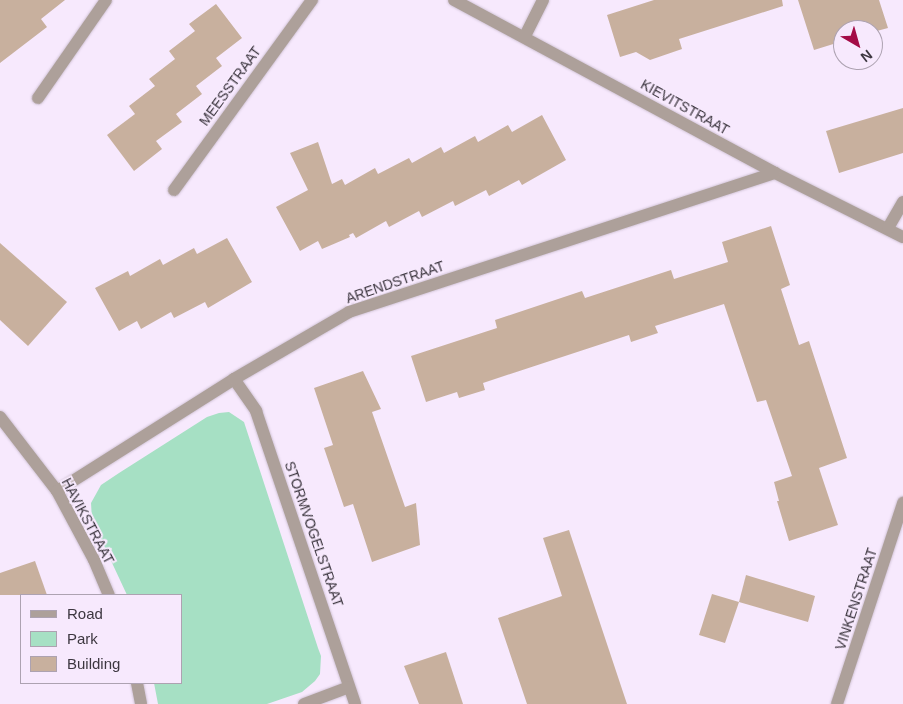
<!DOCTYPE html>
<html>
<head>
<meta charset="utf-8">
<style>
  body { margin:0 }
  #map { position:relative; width:903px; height:704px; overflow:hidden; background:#f7e9fd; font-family:Helvetica,sans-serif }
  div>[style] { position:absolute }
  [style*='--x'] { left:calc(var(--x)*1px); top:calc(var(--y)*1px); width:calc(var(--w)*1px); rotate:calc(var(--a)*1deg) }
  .green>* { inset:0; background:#a6e0c4 }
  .building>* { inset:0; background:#c8b09e }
  .roads { filter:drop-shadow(0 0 1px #d2c5d7) drop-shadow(0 0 1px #d2c5d7) }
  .minor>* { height:12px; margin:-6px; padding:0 6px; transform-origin:6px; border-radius:6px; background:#ada09a }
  span { translate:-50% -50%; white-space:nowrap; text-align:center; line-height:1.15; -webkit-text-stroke:4px #f7e9fd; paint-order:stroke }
  .street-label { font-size:14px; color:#3d3740 }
  .legend { position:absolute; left:20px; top:594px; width:162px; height:90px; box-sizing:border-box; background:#f7e9fd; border:1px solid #ada2b1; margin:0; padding:6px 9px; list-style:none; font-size:15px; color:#3d3740 }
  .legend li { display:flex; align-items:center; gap:10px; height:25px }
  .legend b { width:25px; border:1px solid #ada2b1 }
  .north { position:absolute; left:833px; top:20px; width:50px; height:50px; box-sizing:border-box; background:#f7e9fd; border:1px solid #ada2b1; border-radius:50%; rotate:142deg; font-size:14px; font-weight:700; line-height:20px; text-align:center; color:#3d3740 }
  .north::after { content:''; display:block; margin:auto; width:18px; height:22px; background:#a40c47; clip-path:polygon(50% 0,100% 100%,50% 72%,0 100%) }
</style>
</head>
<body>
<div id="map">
  <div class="green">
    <i style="clip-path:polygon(229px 412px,244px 422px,318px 648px,321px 656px,320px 674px,315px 681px,302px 692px,267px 704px,158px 704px,154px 683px,181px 683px,181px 595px,127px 595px,92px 520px,91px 503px,101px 485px,119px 473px,207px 417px,219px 413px)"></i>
  </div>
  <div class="building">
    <i style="clip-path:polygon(0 0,65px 0,41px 19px,47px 27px,0 63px)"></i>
    <i style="clip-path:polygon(654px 0,782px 0,783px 6px,679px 39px,682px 49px,650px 60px,636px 52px,620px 57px,607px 15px)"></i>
    <i style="clip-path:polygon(798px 0,879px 0,888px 28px,873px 32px,873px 30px,843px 30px,843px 41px,814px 50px)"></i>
    <i style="clip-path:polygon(216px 4px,242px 38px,216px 58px,222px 66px,196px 86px,202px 94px,176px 114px,182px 122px,156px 141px,162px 149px,134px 171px,107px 135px,135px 114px,129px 106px,155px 86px,149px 79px,175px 59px,169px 51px,195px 31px,189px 24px)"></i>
    <i style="clip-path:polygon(903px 108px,903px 153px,839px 173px,826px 131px)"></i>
    <i style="clip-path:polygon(542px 115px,566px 160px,522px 185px,519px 180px,489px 196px,486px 190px,455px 206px,453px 201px,422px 217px,419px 211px,389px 227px,386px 221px,356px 238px,353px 233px,349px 235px,350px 237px,322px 249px,318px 241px,300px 251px,276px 207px,308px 190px,290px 153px,318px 142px,332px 184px,342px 179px,345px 185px,375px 168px,378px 174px,409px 158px,412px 163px,441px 147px,444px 153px,475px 136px,478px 142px,508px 125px,512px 132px)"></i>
    <i style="clip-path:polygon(771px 226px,790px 285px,781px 289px,799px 345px,809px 341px,847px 458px,819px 468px,838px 525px,789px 541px,777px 501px,779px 501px,774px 482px,792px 476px,766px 400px,757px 402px,724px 304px,655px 326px,658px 333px,631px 342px,629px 335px,483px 383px,485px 390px,459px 398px,457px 392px,426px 402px,411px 356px,497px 328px,495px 320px,582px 291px,585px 298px,671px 270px,674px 279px,728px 262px,722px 242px)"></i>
    <i style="clip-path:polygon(227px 238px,252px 282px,208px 308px,205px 302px,174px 318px,171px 312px,141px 329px,137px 321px,119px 331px,95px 288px,128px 271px,130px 276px,160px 259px,163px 265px,194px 248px,197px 254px)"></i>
    <i style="clip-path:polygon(0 243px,67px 302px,28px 346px,0 320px)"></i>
    <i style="clip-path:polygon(363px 371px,381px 409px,372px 412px,405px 507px,416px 503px,420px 545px,372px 562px,353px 504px,344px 507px,324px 448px,333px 445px,314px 388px)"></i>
    <i style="clip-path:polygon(569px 530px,627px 704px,527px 704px,498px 618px,562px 596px,543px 538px)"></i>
    <i style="clip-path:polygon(35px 561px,47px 595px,0 595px,0 573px)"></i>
    <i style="clip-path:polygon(746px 575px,815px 596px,808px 622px,739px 602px)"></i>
    <i style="clip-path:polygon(712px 594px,739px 602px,725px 643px,699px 635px)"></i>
    <i style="clip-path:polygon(446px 652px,463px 704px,419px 704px,404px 666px)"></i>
  </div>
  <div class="roads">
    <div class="minor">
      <i style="--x:454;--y:0;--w:365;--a:28.3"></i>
      <i style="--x:775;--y:173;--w:143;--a:26.6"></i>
      <i style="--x:525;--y:36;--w:40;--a:-63.4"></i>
      <i style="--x:38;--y:98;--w:119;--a:-55.2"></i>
      <i style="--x:174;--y:190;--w:235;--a:-54"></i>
      <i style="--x:888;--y:228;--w:30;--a:-60"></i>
      <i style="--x:234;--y:379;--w:39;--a:55"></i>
      <i style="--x:256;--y:411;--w:309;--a:71.3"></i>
      <i style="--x:0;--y:417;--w:93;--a:52.4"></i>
      <i style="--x:57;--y:491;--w:78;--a:61.8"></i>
      <i style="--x:94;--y:560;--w:38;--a:67"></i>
      <i style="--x:57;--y:491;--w:209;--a:-32.3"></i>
      <i style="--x:234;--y:379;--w:133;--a:-30.2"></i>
      <i style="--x:349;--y:312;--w:448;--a:-18.1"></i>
      <i style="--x:137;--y:683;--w:21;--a:79"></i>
      <i style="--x:304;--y:704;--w:48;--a:-20.7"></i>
      <i style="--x:837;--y:704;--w:212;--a:-71.8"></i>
    </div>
  </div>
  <div class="street-label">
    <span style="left:230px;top:86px;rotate:-54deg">MEESSTRAAT</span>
    <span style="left:685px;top:107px;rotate:29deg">KIEVITSTRAAT</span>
    <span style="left:395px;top:282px;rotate:-19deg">ARENDSTRAAT</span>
    <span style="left:88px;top:521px;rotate:62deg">HAVIKSTRAAT</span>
    <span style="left:314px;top:534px;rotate:71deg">STORMVOGELSTRAAT</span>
    <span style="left:856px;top:599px;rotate:-72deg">VINKENSTRAAT</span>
  </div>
  <ul class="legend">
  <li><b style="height:6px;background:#ada09a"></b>Road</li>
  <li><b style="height:14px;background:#a6e0c4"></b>Park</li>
  <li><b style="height:14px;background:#c8b09e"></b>Building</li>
  </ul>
  <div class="north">N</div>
</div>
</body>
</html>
